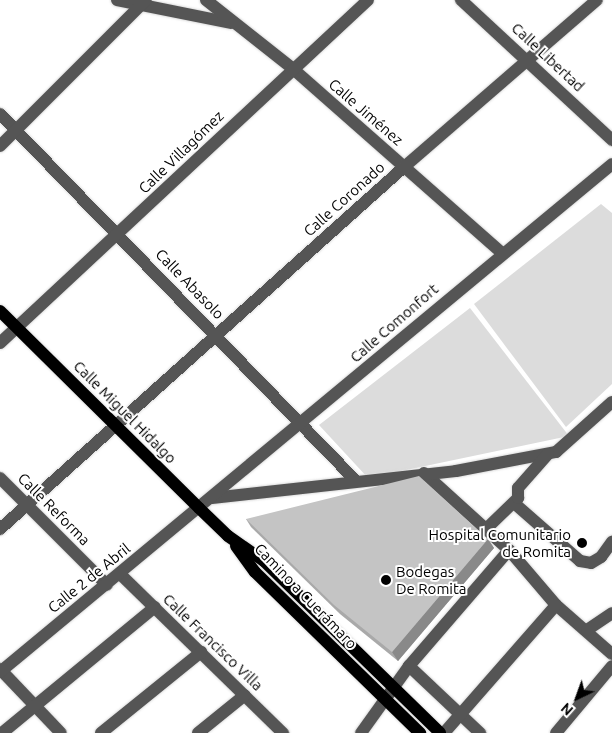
<!DOCTYPE html>
<html>
<head>
<meta charset="utf-8">
<style>
  body { margin:0 }
  #map { position:relative; width:612px; height:733px; overflow:hidden; background:#fff; font-family:Ubuntu,sans-serif }
  div>[style] { position:absolute }
  [style*='--x'] { left:calc(var(--x)*1px); top:calc(var(--y)*1px); width:calc(var(--w)*1px); rotate:calc(var(--a)*1deg) }
  .green>* { inset:0; background:#dcdcdc }
  .roads { filter:drop-shadow(0 0 1px #dbdbdb) drop-shadow(0 0 1px #dbdbdb) }
  .minor>* { height:12px; margin:-6px; padding:0 6px; transform-origin:6px; border-radius:6px; background:#555 }
  .major>* { height:12px; margin:-6px; padding:0 6px; transform-origin:6px; border-radius:6px; background:#000 }
  .wall>* { inset:0; background:#a9a9a9 }
  .shaded-wall>* { inset:0; background:#898989 }
  .building>* { inset:0; background:#c4c4c4 }
  .dots>* { width:14px; height:14px; translate:-50% -50%; box-sizing:border-box; border:2px solid #fff; border-radius:50% }
  span { translate:-50% -50%; white-space:nowrap; text-align:center; line-height:1.15; -webkit-text-stroke:4px #fff; paint-order:stroke }
  .street-label { font-size:15px; color:#000 }
  .poi-label { font-size:15px; color:#000 }
  .right { translate:-100% -50%; text-align:right }
  .left { translate:0 -50%; text-align:left }
  .north { position:absolute; left:552px; top:673px; width:50px; height:50px; -webkit-text-stroke:4px #fff; paint-order:stroke; rotate:222deg; font-size:14px; font-weight:700; line-height:20px; text-align:center; color:#000 }
  .north::after { content:''; display:block; margin:auto; width:18px; height:22px; background:#000; clip-path:polygon(50% 0,100% 100%,50% 72%,0 100%) }
</style>
</head>
<body>
<div id="map">
  <div class="green">
    <i style="clip-path:polygon(601px 204px,612px 213px,612px 384px,566px 427px,474px 304px)"></i>
    <i style="clip-path:polygon(470px 308px,569px 436px,368px 478px,319px 425px)"></i>
  </div>
  <div class="roads">
    <div class="minor">
      <i style="--x:117;--y:0;--w:116;--a:11.4"></i>
      <i style="--x:206;--y:0;--w:110;--a:38.3"></i>
      <i style="--x:292;--y:68;--w:278;--a:41.4"></i>
      <i style="--x:461;--y:0;--w:206;--a:42.8"></i>
      <i style="--x:0;--y:114;--w:510;--a:45.87"></i>
      <i style="--x:0;--y:146;--w:206;--a:-45"></i>
      <i style="--x:0;--y:343;--w:503;--a:-42.99"></i>
      <i style="--x:424;--y:473;--w:115;--a:42.2"></i>
      <i style="--x:509;--y:550;--w:72;--a:49.5"></i>
      <i style="--x:556;--y:605;--w:74;--a:41.2"></i>
      <i style="--x:0;--y:478;--w:151;--a:45"></i>
      <i style="--x:212;--y:498;--w:245;--a:-6.3"></i>
      <i style="--x:456;--y:471;--w:102;--a:-10.8"></i>
      <i style="--x:556;--y:452;--w:75;--a:-41.8"></i>
      <i style="--x:514;--y:503;--w:88;--a:41.3"></i>
      <i style="--x:580;--y:561;--w:11;--a:10"></i>
      <i style="--x:591;--y:563;--w:12;--a:-31"></i>
      <i style="--x:601;--y:557;--w:19;--a:-54"></i>
      <i style="--x:0;--y:529;--w:542;--a:-41.86"></i>
      <i style="--x:404;--y:167;--w:255;--a:-40.9"></i>
      <i style="--x:486;--y:529;--w:45;--a:-44.1"></i>
      <i style="--x:518;--y:498;--w:10;--a:-90"></i>
      <i style="--x:518;--y:488;--w:45;--a:-48.6"></i>
      <i style="--x:120;--y:574;--w:228;--a:44.3"></i>
      <i style="--x:587;--y:630;--w:30;--a:-34"></i>
      <i style="--x:409;--y:666;--w:98;--a:43.3"></i>
      <i style="--x:0;--y:669;--w:88;--a:46.4"></i>
      <i style="--x:0;--y:672;--w:795;--a:-39.69"></i>
      <i style="--x:2;--y:733;--w:198;--a:-39.5"></i>
      <i style="--x:101;--y:733;--w:129;--a:-39"></i>
      <i style="--x:198;--y:733;--w:60;--a:-39"></i>
      <i style="--x:361;--y:733;--w:82;--a:-54.4"></i>
      <i style="--x:409;--y:666;--w:153;--a:-49.2"></i>
      <i style="--x:444;--y:733;--w:170;--a:-48.8"></i>
      <i style="--x:556;--y:733;--w:87;--a:-50.1"></i>
    </div>
    <div class="major">
      <i style="--x:0;--y:311;--w:280;--a:44.7"></i>
      <i style="--x:199;--y:508;--w:40;--a:44"></i>
      <i style="--x:228;--y:536;--w:44;--a:34.8"></i>
      <i style="--x:264;--y:561;--w:246;--a:44.3"></i>
      <i style="--x:236;--y:546;--w:32;--a:54"></i>
      <i style="--x:255;--y:572;--w:231;--a:44.3"></i>
    </div>
  </div>
  <div class="wall">
    <i style="clip-path:polygon(246px 519px,488px 539px,494px 548px,398px 661px,340px 614px,251px 527px)"></i>
  </div>
  <div class="shaded-wall">
    <i style="clip-path:polygon(488px 539px,494px 548px,398px 661px,392px 652px)"></i>
  </div>
  <div class="building">
    <i style="clip-path:polygon(419px 476px,488px 539px,392px 652px,334px 605px,246px 519px)"></i>
  </div>
  <div class="dots">
    <i style="left:582px;top:543px;background:#000"></i>
    <i style="left:386px;top:580px;background:#000"></i>
  </div>
  <div class="street-label">
    <span style="left:548px;top:57px;rotate:43deg">Calle Libertad</span>
    <span style="left:366px;top:112px;rotate:41deg">Calle Jiménez</span>
    <span style="left:181px;top:152px;rotate:-44deg">Calle Villagómez</span>
    <span style="left:344px;top:199px;rotate:-42deg">Calle Coronado</span>
    <span style="left:190px;top:284px;rotate:46deg">Calle Abasolo</span>
    <span style="left:394px;top:323px;rotate:-41deg">Calle Comonfort</span>
    <span style="left:125px;top:412px;rotate:45deg">Calle Miguel Hidalgo</span>
    <span style="left:54px;top:509px;rotate:45deg">Calle Reforma</span>
    <span style="left:89px;top:578px;rotate:-39deg">Calle 2 de Abril</span>
    <span style="left:306px;top:596px;rotate:46deg">Camino a Cuerámaro</span>
    <span style="left:213px;top:642px;rotate:44deg">Calle Francisco Villa</span>
  </div>
  <div class="poi-label">
    <span class="right" style="left:571px;top:543px">Hospital Comunitario<br>de Romita</span>
    <span class="left" style="left:396px;top:580px">Bodegas<br>De Romita</span>
  </div>
  <div class="north">N</div>
</div>
</body>
</html>
